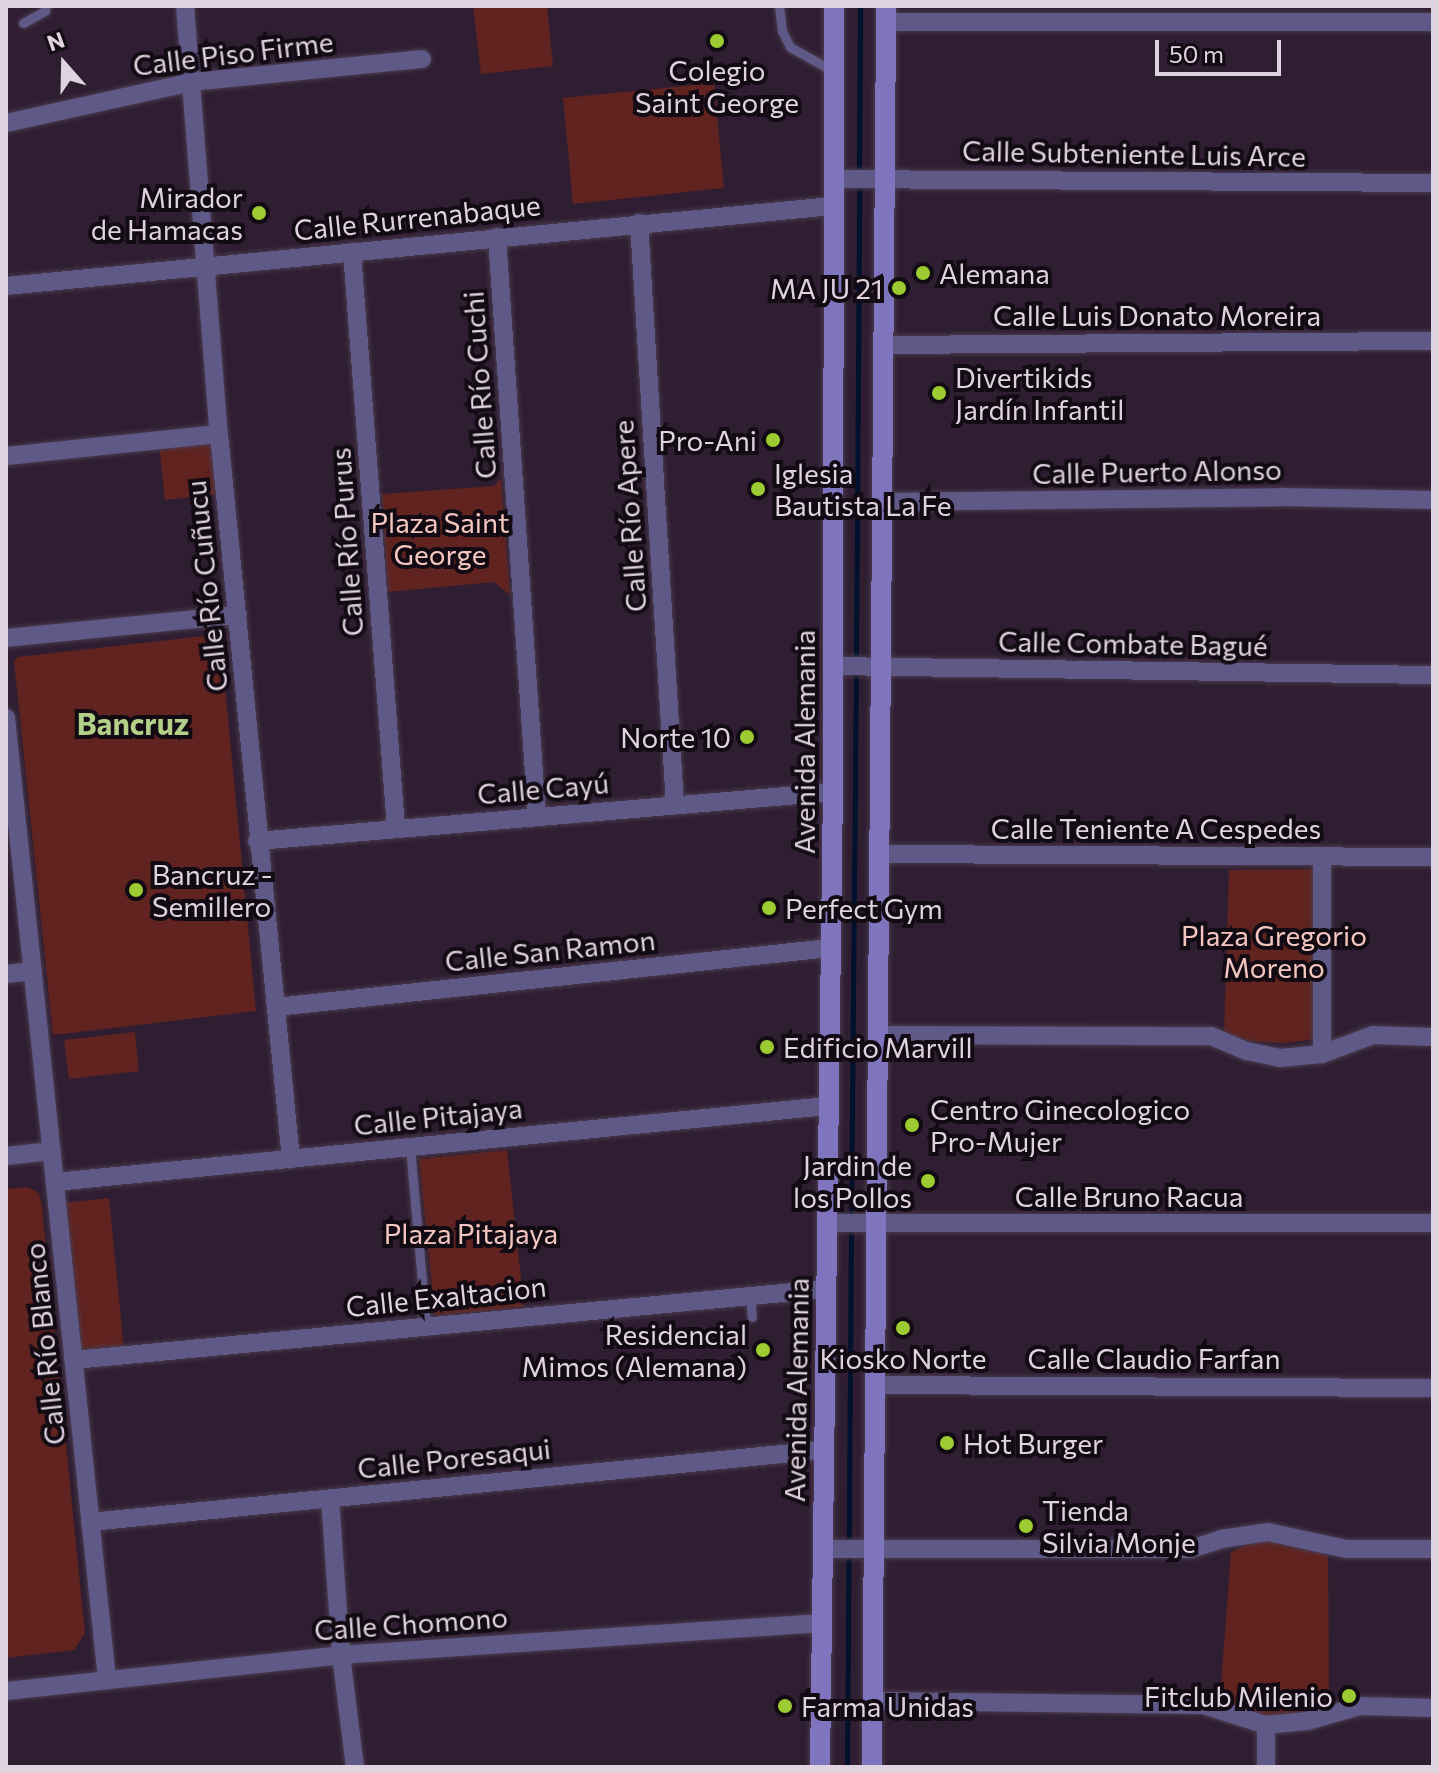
<!DOCTYPE html>
<html>
<head>
<meta charset="utf-8">
<style>
  body { margin:0 }
  #map { position:relative; width:1439px; height:1773px; overflow:hidden; background:#2f1e32; font-family:Commissioner,sans-serif }
  div>[style] { position:absolute }
  [style*='--x'] { left:calc(var(--x)*1px); top:calc(var(--y)*1px); width:calc(var(--w)*1px); rotate:calc(var(--a)*1deg) }
  .green>* { inset:0; background:#60231f }
  .stream>* { height:5px; margin:-2.5px; padding:0 2.5px; transform-origin:2.5px; border-radius:2.5px; background:#00112d }
  .roads { filter:drop-shadow(0 0 2px #4b3b4e) drop-shadow(0 0 2px #4b3b4e) }
  .service>* { height:9px; margin:-4.5px; padding:0 4.5px; transform-origin:4.5px; border-radius:4.5px; background:#5e5987 }
  .minor>* { height:18px; margin:-9px; padding:0 9px; transform-origin:9px; border-radius:9px; background:#5e5987 }
  .secondary>* { height:20px; margin:-10px; padding:0 10px; transform-origin:10px; border-radius:10px; background:#7f75bf }
  .dots>* { width:22px; height:22px; translate:-50% -50%; box-sizing:border-box; border:4px solid #130b14; border-radius:50% }
  span { translate:-50% -50%; white-space:nowrap; text-align:center; line-height:1.15; -webkit-text-stroke:8px #130b14; paint-order:stroke }
  .street-label { font-size:28px; color:#dfd3e0 }
  .poi-label { font-size:28px; color:#dfd3e0 }
  .right { translate:-100% -50%; text-align:right }
  .left { translate:0 -50%; text-align:left }
  .park-label { font-size:28px; color:#f4c6c0 }
  .neighbourhood-label { font-size:30px; color:#b4cf88; font-weight:700 }
  .frame { position:absolute; inset:0; border:8px solid #dfd3e0; pointer-events:none }
  .north { position:absolute; left:24px; top:24px; width:80px; height:80px; -webkit-text-stroke:6px #130b14; paint-order:stroke; rotate:340deg; font-size:22px; font-weight:700; line-height:32px; text-align:center; color:#dfd3e0 }
  .north::after { content:''; display:block; margin:auto; width:28px; height:36px; background:#dfd3e0; clip-path:polygon(50% 0,100% 100%,50% 72%,0 100%) }
  .scale { position:absolute; left:1155px; top:40px; width:126px; height:36px; box-sizing:border-box; border:4px solid #dfd3e0; border-top:0; padding-left:10px; font-size:24px; line-height:28px; white-space:nowrap; color:#dfd3e0; -webkit-text-stroke:6px #130b14; paint-order:stroke }
</style>
</head>
<body>
<div id="map">
  <div class="green">
    <i style="clip-path:polygon(473px 6px,547px 6px,553px 66px,481px 74px)"></i>
    <i style="clip-path:polygon(714px 83px,724px 188px,573px 204px,563px 98px)"></i>
    <i style="clip-path:polygon(205px 440px,214px 449px,219px 494px,165px 500px,159px 445px)"></i>
    <i style="clip-path:polygon(501px 478px,510px 595px,494px 582px,388px 592px,382px 494px,494px 486px)"></i>
    <i style="clip-path:polygon(213px 635px,221px 645px,256px 1011px,53px 1035px,14px 661px,18px 657px)"></i>
    <i style="clip-path:polygon(1321px 869px,1321px 1038px,1286px 1043px,1248px 1041px,1224px 1033px,1229px 870px)"></i>
    <i style="clip-path:polygon(135px 1032px,139px 1071px,69px 1079px,64px 1040px)"></i>
    <i style="clip-path:polygon(507px 1150px,524px 1307px,435px 1316px,419px 1159px)"></i>
    <i style="clip-path:polygon(28px 1187px,39px 1193px,42px 1206px,85px 1633px,74px 1650px,6px 1658px,6px 1189px)"></i>
    <i style="clip-path:polygon(109px 1198px,124px 1350px,78px 1355px,63px 1203px)"></i>
    <i style="clip-path:polygon(1277px 1539px,1328px 1553px,1329px 1691px,1326px 1703px,1318px 1711px,1280px 1719px,1248px 1713px,1220px 1698px,1231px 1552px,1257px 1540px)"></i>
  </div>
  <div class="stream">
    <i style="--x:859;--y:168;--w:162;--a:-89.6"></i>
    <i style="--x:856;--y:662;--w:473;--a:-89.6"></i>
    <i style="--x:851;--y:1218;--w:546;--a:-89.48"></i>
    <i style="--x:847;--y:1767;--w:539;--a:-89.57"></i>
  </div>
  <div class="roads">
    <div class="service">
      <i style="--x:779;--y:6;--w:25;--a:83"></i>
      <i style="--x:782;--y:31;--w:18;--a:63"></i>
      <i style="--x:790;--y:47;--w:49;--a:29.2"></i>
      <i style="--x:23;--y:23;--w:25;--a:-29"></i>
      <i style="--x:45;--y:11;--w:5;--a:-79"></i>
      <i style="--x:410;--y:1147;--w:179;--a:84.9"></i>
      <i style="--x:750;--y:1296;--w:21;--a:85"></i>
    </div>
    <div class="minor">
      <i style="--x:185;--y:6;--w:429;--a:85.5"></i>
      <i style="--x:219;--y:434;--w:729;--a:84.33"></i>
      <i style="--x:885;--y:22;--w:548;--a:0"></i>
      <i style="--x:6;--y:123;--w:190;--a:-12.4"></i>
      <i style="--x:192;--y:82;--w:231;--a:-5.7"></i>
      <i style="--x:834;--y:179;--w:599;--a:0.38"></i>
      <i style="--x:639;--y:223;--w:583;--a:86.46"></i>
      <i style="--x:497;--y:237;--w:580;--a:86.05"></i>
      <i style="--x:352;--y:252;--w:578;--a:85.63"></i>
      <i style="--x:6;--y:286;--w:831;--a:-5.53"></i>
      <i style="--x:882;--y:345;--w:551;--a:-0.42"></i>
      <i style="--x:6;--y:456;--w:214;--a:-5.9"></i>
      <i style="--x:883;--y:502;--w:398;--a:-0.7"></i>
      <i style="--x:1281;--y:497;--w:152;--a:1.1"></i>
      <i style="--x:6;--y:638;--w:233;--a:-5.7"></i>
      <i style="--x:832;--y:666;--w:601;--a:0.86"></i>
      <i style="--x:6;--y:718;--w:966;--a:84"></i>
      <i style="--x:257;--y:841;--w:578;--a:-4.86"></i>
      <i style="--x:879;--y:854;--w:554;--a:0.31"></i>
      <i style="--x:6;--y:974;--w:27;--a:-6"></i>
      <i style="--x:276;--y:1007;--w:557;--a:-6.08"></i>
      <i style="--x:878;--y:1035;--w:333;--a:0.2"></i>
      <i style="--x:1211;--y:1036;--w:39;--a:23"></i>
      <i style="--x:1247;--y:1051;--w:34;--a:12"></i>
      <i style="--x:1280;--y:1058;--w:42;--a:-5.4"></i>
      <i style="--x:1322;--y:1054;--w:54;--a:-20.4"></i>
      <i style="--x:1373;--y:1035;--w:60;--a:1.9"></i>
      <i style="--x:1322;--y:1054;--w:198;--a:-90"></i>
      <i style="--x:6;--y:1156;--w:46;--a:-6.2"></i>
      <i style="--x:55;--y:1182;--w:776;--a:-5.62"></i>
      <i style="--x:826;--y:1223;--w:607;--a:0"></i>
      <i style="--x:74;--y:1360;--w:754;--a:-5.4"></i>
      <i style="--x:875;--y:1385;--w:558;--a:0.31"></i>
      <i style="--x:330;--y:1498;--w:157;--a:86"></i>
      <i style="--x:341;--y:1655;--w:113;--a:82.9"></i>
      <i style="--x:90;--y:1522;--w:737;--a:-5.61"></i>
      <i style="--x:822;--y:1549;--w:369;--a:0"></i>
      <i style="--x:1191;--y:1549;--w:32;--a:-18"></i>
      <i style="--x:1221;--y:1539;--w:48;--a:-8.5"></i>
      <i style="--x:1268;--y:1532;--w:80;--a:12.3"></i>
      <i style="--x:1346;--y:1549;--w:87;--a:0"></i>
      <i style="--x:6;--y:1691;--w:337;--a:-6.1"></i>
      <i style="--x:341;--y:1655;--w:481;--a:-3.8"></i>
      <i style="--x:873;--y:1701;--w:330;--a:0.7"></i>
      <i style="--x:1203;--y:1705;--w:66;--a:17.6"></i>
      <i style="--x:1266;--y:1725;--w:41;--a:-5.6"></i>
      <i style="--x:1307;--y:1721;--w:55;--a:-15.8"></i>
      <i style="--x:1360;--y:1706;--w:73;--a:1.6"></i>
      <i style="--x:1266;--y:1725;--w:42;--a:90"></i>
    </div>
    <div class="secondary">
      <i style="--x:820;--y:1767;--w:975;--a:-89.24"></i>
      <i style="--x:833;--y:792;--w:786;--a:-89.93"></i>
      <i style="--x:872;--y:1767;--w:1761;--a:-89.54"></i>
    </div>
  </div>
  <div class="dots">
    <i style="left:717px;top:41px;background:#9ccb32"></i>
    <i style="left:259px;top:213px;background:#9ccb32"></i>
    <i style="left:923px;top:273px;background:#9ccb32"></i>
    <i style="left:899px;top:288px;background:#9ccb32"></i>
    <i style="left:939px;top:393px;background:#9ccb32"></i>
    <i style="left:773px;top:440px;background:#9ccb32"></i>
    <i style="left:758px;top:489px;background:#9ccb32"></i>
    <i style="left:747px;top:737px;background:#9ccb32"></i>
    <i style="left:136px;top:890px;background:#9ccb32"></i>
    <i style="left:769px;top:908px;background:#9ccb32"></i>
    <i style="left:767px;top:1047px;background:#9ccb32"></i>
    <i style="left:912px;top:1125px;background:#9ccb32"></i>
    <i style="left:928px;top:1181px;background:#9ccb32"></i>
    <i style="left:903px;top:1328px;background:#9ccb32"></i>
    <i style="left:763px;top:1350px;background:#9ccb32"></i>
    <i style="left:947px;top:1443px;background:#9ccb32"></i>
    <i style="left:1026px;top:1526px;background:#9ccb32"></i>
    <i style="left:1349px;top:1696px;background:#9ccb32"></i>
    <i style="left:785px;top:1706px;background:#9ccb32"></i>
  </div>
  <div class="street-label">
    <span style="left:233px;top:53px;rotate:-7deg">Calle Piso Firme</span>
    <span style="left:1134px;top:153px;rotate:1deg">Calle Subteniente Luis Arce</span>
    <span style="left:417px;top:217px;rotate:-6deg">Calle Rurrenabaque</span>
    <span style="left:1157px;top:315px">Calle Luis Donato Moreira</span>
    <span style="left:479px;top:385px;rotate:-94deg">Calle Río Cuchi</span>
    <span style="left:1157px;top:471px;rotate:-1deg">Calle Puerto Alonso</span>
    <span style="left:629px;top:516px;rotate:-94deg">Calle Río Apere</span>
    <span style="left:346px;top:542px;rotate:-94deg">Calle Río Purus</span>
    <span style="left:206px;top:586px;rotate:-96deg">Calle Río Cuñucu</span>
    <span style="left:1133px;top:643px;rotate:1deg">Calle Combate Bagué</span>
    <span style="left:804px;top:742px;rotate:-90deg">Avenida Alemania</span>
    <span style="left:543px;top:788px;rotate:-5deg">Calle Cayú</span>
    <span style="left:1156px;top:828px">Calle Teniente A Cespedes</span>
    <span style="left:550px;top:950px;rotate:-6deg">Calle San Ramon</span>
    <span style="left:438px;top:1116px;rotate:-6deg">Calle Pitajaya</span>
    <span style="left:1129px;top:1196px">Calle Bruno Racua</span>
    <span style="left:446px;top:1296px;rotate:-6deg">Calle Exaltacion</span>
    <span style="left:44px;top:1344px;rotate:-96deg">Calle Río Blanco</span>
    <span style="left:1154px;top:1358px">Calle Claudio Farfan</span>
    <span style="left:796px;top:1390px;rotate:-89deg">Avenida Alemania</span>
    <span style="left:454px;top:1458px;rotate:-6deg">Calle Poresaqui</span>
    <span style="left:411px;top:1623px;rotate:-4deg">Calle Chomono</span>
  </div>
  <div class="poi-label">
    <span style="left:717px;top:86px">Colegio<br>Saint George</span>
    <span class="right" style="left:243px;top:213px">Mirador<br>de Hamacas</span>
    <span class="left" style="left:939px;top:273px">Alemana</span>
    <span class="right" style="left:883px;top:288px">MA JU 21</span>
    <span class="left" style="left:955px;top:393px">Divertikids<br>Jardín Infantil</span>
    <span class="right" style="left:757px;top:440px">Pro-Ani</span>
    <span class="left" style="left:774px;top:489px">Iglesia<br>Bautista La Fe</span>
    <span class="right" style="left:731px;top:737px">Norte 10</span>
    <span class="left" style="left:152px;top:890px">Bancruz -<br>Semillero</span>
    <span class="left" style="left:785px;top:908px">Perfect Gym</span>
    <span class="left" style="left:783px;top:1047px">Edificio Marvill</span>
    <span class="left" style="left:930px;top:1125px">Centro Ginecologico<br>Pro-Mujer</span>
    <span class="right" style="left:912px;top:1181px">Jardin de<br>los Pollos</span>
    <span class="right" style="left:747px;top:1350px">Residencial<br>Mimos (Alemana)</span>
    <span style="left:903px;top:1358px">Kiosko Norte</span>
    <span class="left" style="left:963px;top:1443px">Hot Burger</span>
    <span class="left" style="left:1042px;top:1526px">Tienda<br>Silvia Monje</span>
    <span class="right" style="left:1333px;top:1696px">Fitclub Milenio</span>
    <span class="left" style="left:801px;top:1706px">Farma Unidas</span>
  </div>
  <div class="park-label">
    <span style="left:440px;top:538px">Plaza Saint<br>George</span>
    <span style="left:1274px;top:951px">Plaza Gregorio<br>Moreno</span>
    <span style="left:471px;top:1233px">Plaza Pitajaya</span>
  </div>
  <div class="neighbourhood-label">
    <span style="left:133px;top:723px">Bancruz</span>
  </div>
  <div class="frame"></div>
  <div class="north">N</div>
  <div class="scale">50 m</div>
</div>
</body>
</html>
